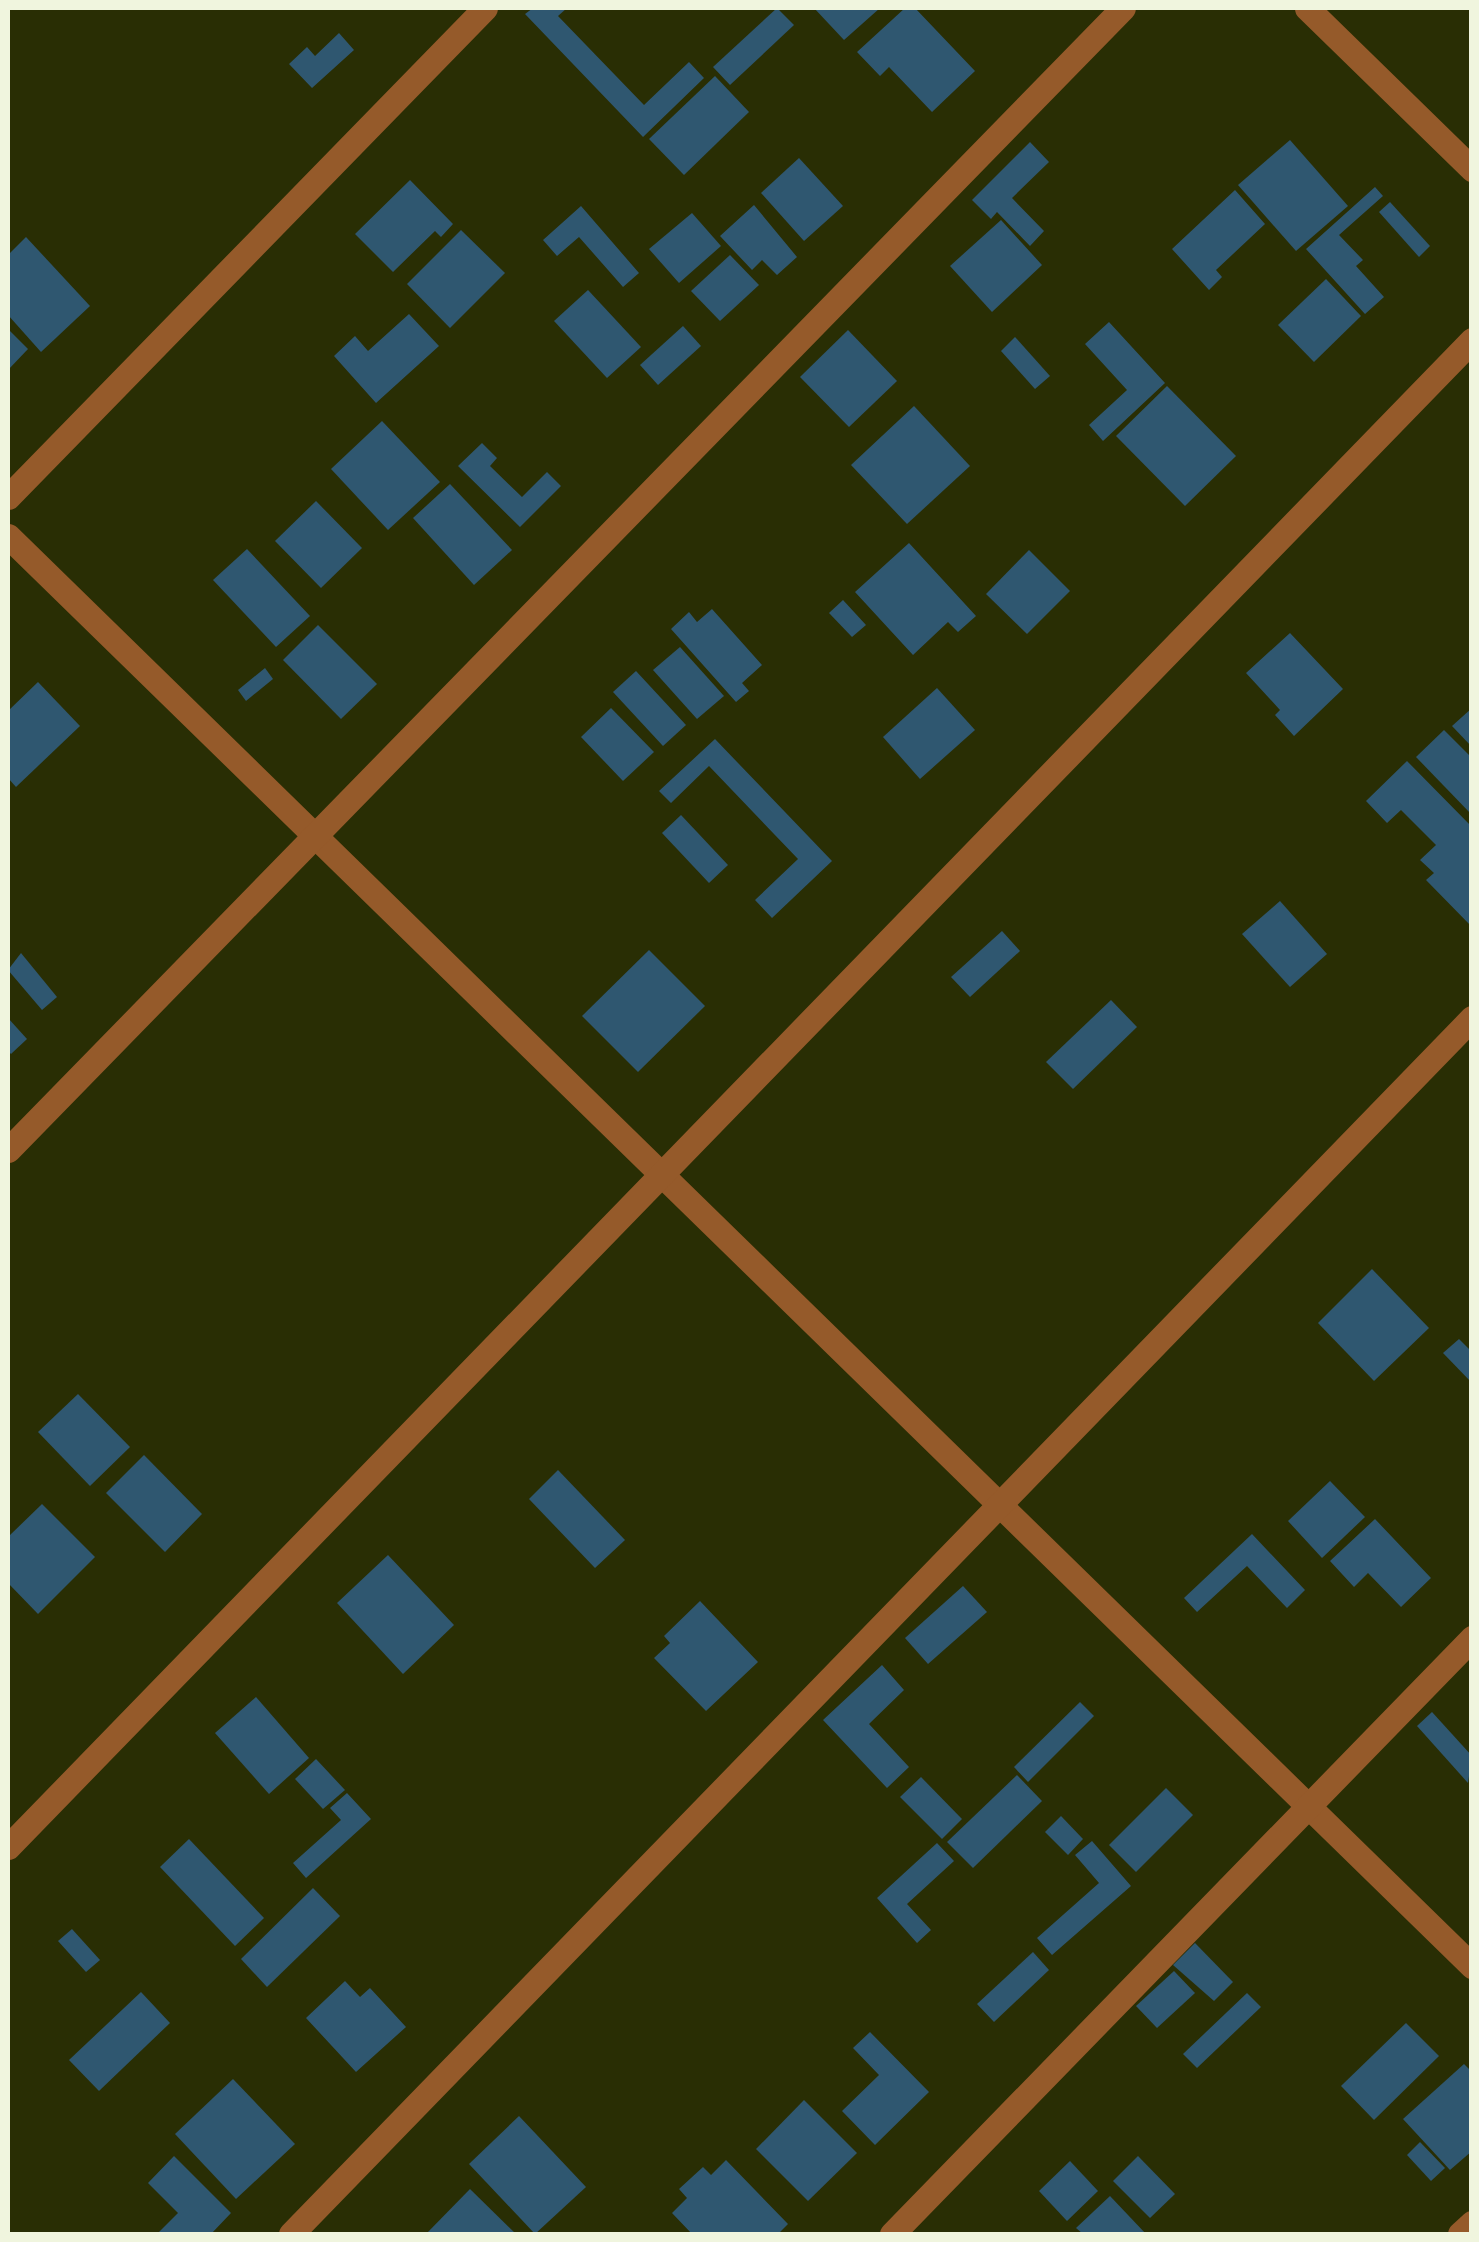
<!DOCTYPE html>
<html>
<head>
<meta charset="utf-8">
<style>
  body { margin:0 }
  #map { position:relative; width:1479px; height:2242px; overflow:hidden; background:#292e04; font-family:Bitter,serif }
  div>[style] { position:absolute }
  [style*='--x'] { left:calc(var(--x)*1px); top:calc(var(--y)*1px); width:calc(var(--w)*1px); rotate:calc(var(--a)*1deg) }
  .building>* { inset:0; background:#2f5770 }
  .minor>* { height:25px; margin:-12.5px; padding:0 12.5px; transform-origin:12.5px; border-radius:12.5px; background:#955a2a }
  span { translate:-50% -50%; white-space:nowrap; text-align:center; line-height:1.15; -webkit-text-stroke:8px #1f2400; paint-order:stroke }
  .frame { position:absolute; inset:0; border:10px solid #f0f5de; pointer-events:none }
</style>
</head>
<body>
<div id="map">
  <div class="building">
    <i style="clip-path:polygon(533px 8px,567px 8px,558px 16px,644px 105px,689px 62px,704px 78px,643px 137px,525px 14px)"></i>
    <i style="clip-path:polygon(777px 8px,794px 25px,730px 85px,713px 67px)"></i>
    <i style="clip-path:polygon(814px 8px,880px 8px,844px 40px)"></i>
    <i style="clip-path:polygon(905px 8px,915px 8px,975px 71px,932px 112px,889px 67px,880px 76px,857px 52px)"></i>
    <i style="clip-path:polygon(339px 33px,354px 50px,312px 88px,289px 64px,307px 47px,315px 56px)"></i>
    <i style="clip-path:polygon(715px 76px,749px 112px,684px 175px,649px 139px)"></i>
    <i style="clip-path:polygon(1290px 140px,1348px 206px,1296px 251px,1238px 185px)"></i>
    <i style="clip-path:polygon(1030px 142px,1049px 162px,1012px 198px,1044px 231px,1030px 246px,997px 212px,991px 219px,972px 200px)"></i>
    <i style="clip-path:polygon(799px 158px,843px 206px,804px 241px,761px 193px)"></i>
    <i style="clip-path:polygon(410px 180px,453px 224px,441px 237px,435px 231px,393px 272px,355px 234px)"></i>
    <i style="clip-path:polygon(1375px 187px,1383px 196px,1339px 235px,1363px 260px,1356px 266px,1384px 297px,1365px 314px,1306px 249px)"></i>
    <i style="clip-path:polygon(1235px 190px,1265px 224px,1216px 270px,1222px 277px,1209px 290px,1172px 249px)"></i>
    <i style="clip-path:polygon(1390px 202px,1430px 246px,1419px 257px,1379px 212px)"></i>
    <i style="clip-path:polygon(754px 205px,797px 257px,777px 275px,762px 260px,752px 270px,720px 236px)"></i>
    <i style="clip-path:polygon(581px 206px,639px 273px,623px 287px,579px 237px,557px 256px,543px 240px)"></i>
    <i style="clip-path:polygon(692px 213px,721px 246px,679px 283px,649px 249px)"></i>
    <i style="clip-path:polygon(1001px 220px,1042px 265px,992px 312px,950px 266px)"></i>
    <i style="clip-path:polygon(461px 230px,505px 273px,450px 328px,407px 284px)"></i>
    <i style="clip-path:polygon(26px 237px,90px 306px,41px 352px,8px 315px,8px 255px)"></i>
    <i style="clip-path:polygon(730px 255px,759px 285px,720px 321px,691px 291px)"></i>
    <i style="clip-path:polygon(1326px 279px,1361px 316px,1314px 362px,1278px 325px)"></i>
    <i style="clip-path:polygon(588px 290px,641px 347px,607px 378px,554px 321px)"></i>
    <i style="clip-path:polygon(409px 314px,439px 346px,376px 403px,334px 356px,355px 336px,368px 351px)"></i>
    <i style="clip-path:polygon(1109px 322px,1165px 383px,1103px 441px,1089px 425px,1127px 390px,1085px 344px)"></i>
    <i style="clip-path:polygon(683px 326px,701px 346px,658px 385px,640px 365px)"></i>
    <i style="clip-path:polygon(8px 329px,28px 349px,8px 370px)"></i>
    <i style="clip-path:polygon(848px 330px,897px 381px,849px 427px,800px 377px)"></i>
    <i style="clip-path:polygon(1015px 337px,1050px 376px,1035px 389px,1001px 351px)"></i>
    <i style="clip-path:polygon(1167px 386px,1236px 456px,1185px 506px,1116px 436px)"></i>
    <i style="clip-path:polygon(914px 406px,970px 466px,907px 524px,851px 465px)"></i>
    <i style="clip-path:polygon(382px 421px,440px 482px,388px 530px,331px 469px)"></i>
    <i style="clip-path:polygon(482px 443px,497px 458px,490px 466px,522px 497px,547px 472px,561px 486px,520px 527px,458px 466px)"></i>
    <i style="clip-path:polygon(450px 484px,512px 550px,474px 585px,413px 518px)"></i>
    <i style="clip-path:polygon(316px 501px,362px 548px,321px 588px,275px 541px)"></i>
    <i style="clip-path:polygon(909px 543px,976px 616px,958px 632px,948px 622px,913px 655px,855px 592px)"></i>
    <i style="clip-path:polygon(247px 549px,310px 616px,276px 647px,213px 580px)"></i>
    <i style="clip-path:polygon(1029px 550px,1070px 591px,1027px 634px,986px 594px)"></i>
    <i style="clip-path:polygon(843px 600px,866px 625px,852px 637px,829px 613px)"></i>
    <i style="clip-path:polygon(712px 609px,762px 665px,742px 683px,749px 691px,736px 702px,671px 629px,689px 612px,697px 622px)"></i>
    <i style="clip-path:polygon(318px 625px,377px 684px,341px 719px,283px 660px)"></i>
    <i style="clip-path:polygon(1290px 633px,1343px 689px,1294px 736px,1275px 715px,1280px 710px,1246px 673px)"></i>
    <i style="clip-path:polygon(680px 647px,724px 696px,697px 719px,653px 670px)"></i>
    <i style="clip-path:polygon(265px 668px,273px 679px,246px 701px,238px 690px)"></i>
    <i style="clip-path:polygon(636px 671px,686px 725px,663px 746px,613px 692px)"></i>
    <i style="clip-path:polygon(38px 682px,80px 726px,16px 787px,8px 778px,8px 711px)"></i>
    <i style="clip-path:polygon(937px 688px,975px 730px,920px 779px,883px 737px)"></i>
    <i style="clip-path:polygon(611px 708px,654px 752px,623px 781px,581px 737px)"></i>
    <i style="clip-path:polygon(1472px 708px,1472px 747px,1452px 726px)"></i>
    <i style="clip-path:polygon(1444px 730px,1472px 758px,1472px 815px,1416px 757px)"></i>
    <i style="clip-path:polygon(715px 739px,832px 861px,772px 918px,755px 900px,798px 859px,709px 766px,671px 803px,659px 791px)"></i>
    <i style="clip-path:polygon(1407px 761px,1472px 827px,1472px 927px,1426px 880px,1434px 873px,1420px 860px,1436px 845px,1401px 810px,1387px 823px,1366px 801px)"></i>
    <i style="clip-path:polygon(681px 815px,728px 865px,709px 883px,662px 833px)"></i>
    <i style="clip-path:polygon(1280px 901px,1327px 954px,1290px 987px,1242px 934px)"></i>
    <i style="clip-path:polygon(1002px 931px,1020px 951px,970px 997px,951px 977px)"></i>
    <i style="clip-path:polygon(649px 950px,705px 1006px,638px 1072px,582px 1016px)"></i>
    <i style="clip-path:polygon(21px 953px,57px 997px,42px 1010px,8px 970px)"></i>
    <i style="clip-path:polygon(1111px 1000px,1137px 1027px,1073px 1089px,1046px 1062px)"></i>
    <i style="clip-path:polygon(8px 1018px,27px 1039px,11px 1054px,8px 1051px)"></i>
    <i style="clip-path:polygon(1372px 1269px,1429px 1328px,1374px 1381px,1318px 1323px)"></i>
    <i style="clip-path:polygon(1459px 1339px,1472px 1352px,1472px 1383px,1443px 1353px)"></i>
    <i style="clip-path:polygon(78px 1394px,130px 1447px,90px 1486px,38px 1432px)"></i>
    <i style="clip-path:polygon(144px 1455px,202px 1514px,165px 1552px,106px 1493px)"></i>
    <i style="clip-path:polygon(558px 1470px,625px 1540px,595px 1568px,529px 1499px)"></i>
    <i style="clip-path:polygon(1330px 1481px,1365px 1517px,1322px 1558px,1288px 1521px)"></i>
    <i style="clip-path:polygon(42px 1504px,95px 1557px,38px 1614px,8px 1583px,8px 1537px)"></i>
    <i style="clip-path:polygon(1375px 1519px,1431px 1578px,1401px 1607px,1368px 1573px,1354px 1587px,1330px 1561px)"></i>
    <i style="clip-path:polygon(1252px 1534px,1305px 1590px,1287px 1608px,1247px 1566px,1197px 1612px,1184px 1598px)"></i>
    <i style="clip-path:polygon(388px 1555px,454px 1625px,403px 1674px,337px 1603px)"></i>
    <i style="clip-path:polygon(963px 1586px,987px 1612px,928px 1664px,905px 1638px)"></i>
    <i style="clip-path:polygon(700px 1601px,758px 1662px,706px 1711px,654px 1658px,670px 1643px,664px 1636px)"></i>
    <i style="clip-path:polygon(882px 1665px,904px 1690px,869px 1724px,909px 1767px,887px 1788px,823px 1720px)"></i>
    <i style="clip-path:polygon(256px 1697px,309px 1758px,269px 1794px,215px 1733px)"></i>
    <i style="clip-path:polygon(1080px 1702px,1094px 1716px,1028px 1782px,1014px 1767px)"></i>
    <i style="clip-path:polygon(1432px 1712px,1472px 1756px,1468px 1783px,1417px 1726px)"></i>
    <i style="clip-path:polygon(316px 1759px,345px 1790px,323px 1809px,295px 1779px)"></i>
    <i style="clip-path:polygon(1017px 1775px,1042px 1801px,973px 1868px,947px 1842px)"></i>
    <i style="clip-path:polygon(921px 1777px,962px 1819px,942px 1839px,900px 1797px)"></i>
    <i style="clip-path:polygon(1166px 1788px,1193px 1815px,1136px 1872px,1109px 1845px)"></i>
    <i style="clip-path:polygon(347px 1793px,371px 1819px,306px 1878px,293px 1863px,341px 1820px,330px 1808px)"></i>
    <i style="clip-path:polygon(1061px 1816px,1083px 1839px,1068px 1855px,1045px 1832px)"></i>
    <i style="clip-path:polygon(189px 1839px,264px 1918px,235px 1946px,160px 1867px)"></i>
    <i style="clip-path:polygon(1092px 1841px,1131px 1886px,1052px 1955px,1037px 1938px,1099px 1883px,1075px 1855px)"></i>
    <i style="clip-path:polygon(937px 1843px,954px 1861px,907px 1904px,931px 1930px,917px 1943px,877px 1898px)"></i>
    <i style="clip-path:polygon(313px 1888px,340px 1916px,267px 1987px,241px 1959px)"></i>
    <i style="clip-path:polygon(72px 1929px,100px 1960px,86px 1972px,58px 1941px)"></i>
    <i style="clip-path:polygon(1195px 1943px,1233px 1982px,1214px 2001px,1173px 1965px)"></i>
    <i style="clip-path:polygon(1033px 1952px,1049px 1970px,994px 2022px,977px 2004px)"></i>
    <i style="clip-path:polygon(1174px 1971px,1195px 1993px,1157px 2028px,1136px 2006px)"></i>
    <i style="clip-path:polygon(345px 1981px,360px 1997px,370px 1988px,406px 2027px,356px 2072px,306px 2018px)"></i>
    <i style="clip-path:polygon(141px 1992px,170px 2023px,99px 2091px,69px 2060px)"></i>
    <i style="clip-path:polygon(1247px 1993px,1261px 2007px,1197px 2068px,1183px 2054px)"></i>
    <i style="clip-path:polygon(1406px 2023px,1439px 2056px,1374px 2120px,1341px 2086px)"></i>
    <i style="clip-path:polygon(870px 2032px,929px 2092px,875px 2145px,842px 2111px,879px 2075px,853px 2048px)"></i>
    <i style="clip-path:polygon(1464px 2064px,1472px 2072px,1472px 2151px,1450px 2170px,1403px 2119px)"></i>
    <i style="clip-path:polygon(233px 2079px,295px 2144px,236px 2199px,175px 2134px)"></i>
    <i style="clip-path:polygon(804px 2100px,857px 2153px,808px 2201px,756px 2149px)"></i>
    <i style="clip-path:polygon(519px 2116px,586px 2187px,535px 2234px,469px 2164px)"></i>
    <i style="clip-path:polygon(1420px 2142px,1445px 2168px,1431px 2181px,1407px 2155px)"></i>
    <i style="clip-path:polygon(174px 2156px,231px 2213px,211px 2234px,157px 2234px,178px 2213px,148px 2183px)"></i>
    <i style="clip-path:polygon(1138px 2156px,1175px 2194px,1150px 2218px,1113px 2181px)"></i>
    <i style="clip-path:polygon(726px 2160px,788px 2224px,778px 2234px,692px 2234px,672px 2213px,687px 2198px,679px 2189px,703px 2167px,711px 2175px)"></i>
    <i style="clip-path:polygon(1070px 2161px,1098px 2191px,1067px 2221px,1039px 2191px)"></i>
    <i style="clip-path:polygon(470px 2189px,516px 2234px,426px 2234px)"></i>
    <i style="clip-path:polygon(1110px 2196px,1146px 2234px,1083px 2234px,1076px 2228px)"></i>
  </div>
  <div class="minor">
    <i style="--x:1307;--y:8;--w:231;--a:44.3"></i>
    <i style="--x:8;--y:497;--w:683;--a:-45.71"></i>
    <i style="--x:8;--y:536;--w:2047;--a:44.33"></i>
    <i style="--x:8;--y:1150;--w:1596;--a:-45.69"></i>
    <i style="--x:8;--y:1847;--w:2101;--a:-45.83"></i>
    <i style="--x:291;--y:2234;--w:1695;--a:-45.84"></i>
    <i style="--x:892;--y:2234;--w:832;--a:-45.78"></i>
    <i style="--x:1460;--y:2234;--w:16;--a:-43"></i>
  </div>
  <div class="frame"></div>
</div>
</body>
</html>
